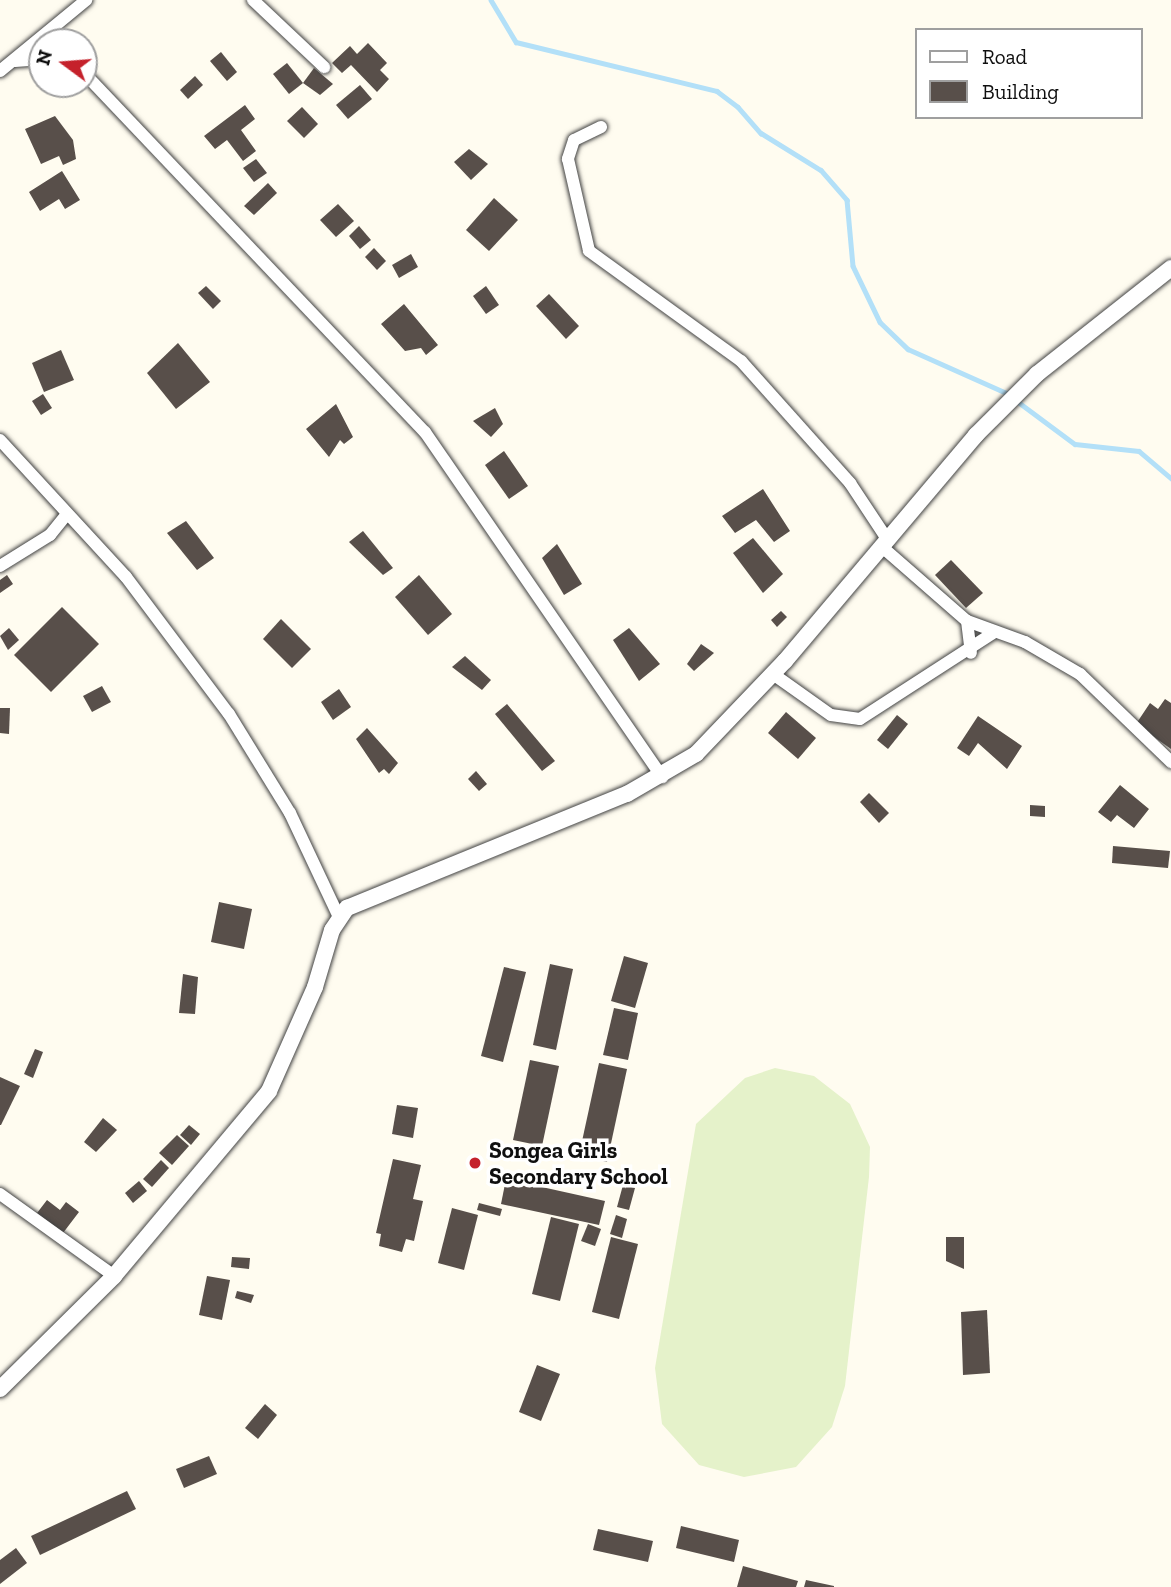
<!DOCTYPE html>
<html>
<head>
<meta charset="utf-8">
<style>
  body { margin:0 }
  #map { position:relative; width:1171px; height:1587px; overflow:hidden; background:#fffcf0; font-family:"Zilla Slab",serif }
  div>[style] { position:absolute }
  [style*='--x'] { left:calc(var(--x)*1px); top:calc(var(--y)*1px); width:calc(var(--w)*1px); rotate:calc(var(--a)*1deg) }
  .pitch>* { inset:0; background:#e5f2ca }
  .stream>* { height:4.5px; margin:-2.25px; padding:0 2.25px; transform-origin:2.25px; border-radius:2.25px; background:#b3e0f8 }
  .building>* { inset:0; background:#584f4a }
  .roads { filter:drop-shadow(0 0 2px #424242) drop-shadow(0 0 2px #424242) }
  .minor>* { height:12px; margin:-6px; padding:0 6px; transform-origin:6px; border-radius:6px; background:#fff }
  .tertiary>* { height:16px; margin:-8px; padding:0 8px; transform-origin:8px; border-radius:8px; background:#fff }
  .dots>* { width:19px; height:19px; translate:-50% -50%; box-sizing:border-box; border:4px solid #fff; border-radius:50% }
  span { translate:-50% -50%; white-space:nowrap; text-align:center; line-height:1.15; -webkit-text-stroke:7px #fff; paint-order:stroke }
  .poi-label { font-size:23px; color:#0f0f0f; font-weight:700 }
  .left { translate:0 -50%; text-align:left }
  .legend { position:absolute; left:915px; top:28px; width:228px; height:91px; box-sizing:border-box; background:#fff; border:2px solid #9f9f9f; margin:0; padding:9px 12px; list-style:none; font-size:21px; color:#0f0f0f }
  .legend li { display:flex; align-items:center; gap:14px; height:35px }
  .legend b { width:35px; border:2px solid #9f9f9f }
  .north { position:absolute; left:28px; top:28px; width:70px; height:70px; box-sizing:border-box; background:#fff; border:2px solid #9f9f9f; border-radius:50%; rotate:286deg; font-size:19px; font-weight:700; line-height:28px; text-align:center; color:#0f0f0f }
  .north::after { content:''; display:block; margin:auto; width:24px; height:32px; background:#c5212b; clip-path:polygon(50% 0,100% 100%,50% 72%,0 100%) }
</style>
</head>
<body>
<div id="map">
  <div class="pitch">
    <i style="clip-path:polygon(775px 1068px,814px 1076px,850px 1104px,870px 1147px,869px 1177px,845px 1386px,832px 1427px,796px 1467px,744px 1477px,699px 1465px,662px 1424px,655px 1368px,696px 1124px,745px 1078px)"></i>
  </div>
  <div class="stream">
    <i style="--x:491;--y:0;--w:49;--a:59.2"></i>
    <i style="--x:516;--y:42;--w:207;--a:13.7"></i>
    <i style="--x:717;--y:91;--w:26;--a:37"></i>
    <i style="--x:738;--y:107;--w:35;--a:49"></i>
    <i style="--x:761;--y:133;--w:70;--a:31.7"></i>
    <i style="--x:821;--y:170;--w:40;--a:49"></i>
    <i style="--x:847;--y:200;--w:66;--a:84.8"></i>
    <i style="--x:853;--y:266;--w:62;--a:64.3"></i>
    <i style="--x:880;--y:322;--w:39;--a:44"></i>
    <i style="--x:908;--y:349;--w:113;--a:24.1"></i>
    <i style="--x:1017;--y:401;--w:72;--a:36.6"></i>
    <i style="--x:1075;--y:444;--w:64;--a:6.2"></i>
    <i style="--x:1139;--y:451;--w:42;--a:40.2"></i>
  </div>
  <div class="building">
    <i style="clip-path:polygon(368px 43px,387px 63px,380px 70px,389px 79px,377px 92px,351px 65px,342px 73px,332px 63px,350px 46px,357px 54px)"></i>
    <i style="clip-path:polygon(221px 52px,237px 72px,227px 81px,210px 61px)"></i>
    <i style="clip-path:polygon(287px 63px,303px 83px,289px 94px,273px 74px)"></i>
    <i style="clip-path:polygon(314px 68px,333px 84px,320px 95px,303px 83px)"></i>
    <i style="clip-path:polygon(195px 76px,203px 85px,188px 99px,180px 90px)"></i>
    <i style="clip-path:polygon(360px 85px,372px 99px,348px 119px,336px 105px)"></i>
    <i style="clip-path:polygon(245px 105px,255px 119px,241px 130px,256px 151px,243px 161px,227px 140px,215px 149px,204px 136px)"></i>
    <i style="clip-path:polygon(302px 107px,318px 124px,304px 138px,287px 121px)"></i>
    <i style="clip-path:polygon(55px 116px,73px 140px,76px 159px,63px 165px,59px 156px,41px 164px,25px 129px)"></i>
    <i style="clip-path:polygon(469px 149px,488px 164px,471px 180px,454px 162px)"></i>
    <i style="clip-path:polygon(256px 159px,267px 173px,254px 182px,243px 168px)"></i>
    <i style="clip-path:polygon(62px 171px,80px 200px,65px 209px,59px 199px,40px 211px,29px 192px)"></i>
    <i style="clip-path:polygon(268px 183px,277px 193px,254px 215px,244px 206px)"></i>
    <i style="clip-path:polygon(494px 198px,518px 220px,489px 251px,466px 230px)"></i>
    <i style="clip-path:polygon(338px 204px,354px 221px,336px 237px,320px 220px)"></i>
    <i style="clip-path:polygon(359px 226px,371px 240px,360px 249px,349px 236px)"></i>
    <i style="clip-path:polygon(374px 248px,386px 261px,377px 270px,365px 257px)"></i>
    <i style="clip-path:polygon(411px 254px,418px 267px,399px 278px,392px 265px)"></i>
    <i style="clip-path:polygon(206px 286px,221px 301px,213px 309px,198px 293px)"></i>
    <i style="clip-path:polygon(486px 286px,499px 305px,486px 314px,473px 296px)"></i>
    <i style="clip-path:polygon(549px 294px,579px 326px,566px 339px,536px 306px)"></i>
    <i style="clip-path:polygon(404px 304px,438px 345px,426px 355px,421px 348px,405px 351px,381px 324px)"></i>
    <i style="clip-path:polygon(178px 343px,210px 382px,176px 409px,147px 373px)"></i>
    <i style="clip-path:polygon(61px 350px,74px 380px,44px 392px,32px 363px)"></i>
    <i style="clip-path:polygon(43px 394px,52px 408px,41px 415px,32px 401px)"></i>
    <i style="clip-path:polygon(336px 404px,353px 437px,344px 444px,340px 440px,329px 457px,306px 429px)"></i>
    <i style="clip-path:polygon(495px 408px,503px 424px,491px 437px,473px 421px)"></i>
    <i style="clip-path:polygon(504px 451px,528px 486px,509px 499px,485px 465px)"></i>
    <i style="clip-path:polygon(763px 489px,790px 531px,774px 542px,756px 520px,735px 533px,722px 516px)"></i>
    <i style="clip-path:polygon(186px 521px,214px 558px,197px 570px,167px 533px)"></i>
    <i style="clip-path:polygon(363px 531px,393px 568px,383px 575px,349px 542px)"></i>
    <i style="clip-path:polygon(753px 538px,783px 574px,763px 593px,733px 553px)"></i>
    <i style="clip-path:polygon(557px 544px,582px 584px,564px 595px,542px 558px)"></i>
    <i style="clip-path:polygon(951px 560px,983px 593px,966px 608px,935px 575px)"></i>
    <i style="clip-path:polygon(7px 575px,13px 584px,0 593px,0 580px)"></i>
    <i style="clip-path:polygon(419px 575px,452px 614px,428px 635px,395px 597px)"></i>
    <i style="clip-path:polygon(62px 607px,99px 644px,51px 692px,14px 655px)"></i>
    <i style="clip-path:polygon(781px 611px,787px 617px,777px 627px,771px 620px)"></i>
    <i style="clip-path:polygon(281px 619px,311px 649px,292px 668px,263px 639px)"></i>
    <i style="clip-path:polygon(9px 628px,19px 640px,8px 650px,0 636px)"></i>
    <i style="clip-path:polygon(629px 628px,660px 664px,639px 681px,613px 640px)"></i>
    <i style="clip-path:polygon(701px 644px,714px 653px,694px 671px,687px 664px)"></i>
    <i style="clip-path:polygon(465px 656px,491px 680px,482px 690px,452px 667px)"></i>
    <i style="clip-path:polygon(102px 686px,111px 702px,92px 712px,83px 696px)"></i>
    <i style="clip-path:polygon(339px 689px,351px 707px,333px 720px,321px 702px)"></i>
    <i style="clip-path:polygon(1165px 699px,1171px 703px,1171px 749px,1136px 724px,1150px 703px,1158px 709px)"></i>
    <i style="clip-path:polygon(507px 704px,555px 761px,542px 771px,495px 714px)"></i>
    <i style="clip-path:polygon(0 708px,10px 708px,9px 734px,0 733px)"></i>
    <i style="clip-path:polygon(786px 712px,816px 738px,798px 759px,768px 733px)"></i>
    <i style="clip-path:polygon(897px 715px,908px 724px,888px 749px,877px 740px)"></i>
    <i style="clip-path:polygon(978px 716px,1022px 746px,1007px 769px,978px 743px,969px 756px,957px 748px)"></i>
    <i style="clip-path:polygon(367px 728px,398px 763px,389px 774px,384px 769px,379px 773px,356px 739px)"></i>
    <i style="clip-path:polygon(476px 771px,487px 784px,479px 791px,468px 779px)"></i>
    <i style="clip-path:polygon(1120px 785px,1149px 809px,1134px 828px,1117px 815px,1111px 822px,1098px 812px)"></i>
    <i style="clip-path:polygon(869px 793px,889px 813px,879px 823px,860px 802px)"></i>
    <i style="clip-path:polygon(1030px 805px,1045px 806px,1045px 817px,1030px 816px)"></i>
    <i style="clip-path:polygon(1113px 846px,1170px 851px,1168px 868px,1112px 863px)"></i>
    <i style="clip-path:polygon(219px 902px,252px 909px,244px 949px,211px 942px)"></i>
    <i style="clip-path:polygon(624px 956px,648px 963px,635px 1008px,611px 1001px)"></i>
    <i style="clip-path:polygon(550px 964px,573px 969px,556px 1050px,533px 1045px)"></i>
    <i style="clip-path:polygon(504px 967px,526px 972px,503px 1062px,481px 1056px)"></i>
    <i style="clip-path:polygon(183px 974px,198px 977px,195px 1014px,179px 1013px)"></i>
    <i style="clip-path:polygon(614px 1008px,638px 1013px,628px 1060px,603px 1055px)"></i>
    <i style="clip-path:polygon(35px 1049px,43px 1052px,33px 1078px,24px 1074px)"></i>
    <i style="clip-path:polygon(530px 1060px,559px 1066px,542px 1146px,513px 1140px)"></i>
    <i style="clip-path:polygon(599px 1063px,627px 1069px,607px 1162px,579px 1155px)"></i>
    <i style="clip-path:polygon(0 1077px,20px 1086px,1px 1125px,0 1125px)"></i>
    <i style="clip-path:polygon(397px 1105px,418px 1108px,413px 1138px,392px 1134px)"></i>
    <i style="clip-path:polygon(103px 1118px,117px 1130px,96px 1152px,84px 1142px)"></i>
    <i style="clip-path:polygon(189px 1125px,200px 1134px,191px 1145px,180px 1135px)"></i>
    <i style="clip-path:polygon(177px 1135px,189px 1146px,172px 1165px,159px 1153px)"></i>
    <i style="clip-path:polygon(393px 1159px,421px 1165px,413px 1199px,423px 1201px,414px 1241px,406px 1239px,402px 1252px,379px 1246px,381px 1234px,376px 1233px)"></i>
    <i style="clip-path:polygon(161px 1160px,169px 1168px,152px 1187px,143px 1179px)"></i>
    <i style="clip-path:polygon(506px 1179px,605px 1201px,599px 1225px,501px 1204px)"></i>
    <i style="clip-path:polygon(139px 1181px,147px 1191px,133px 1203px,125px 1193px)"></i>
    <i style="clip-path:polygon(623px 1185px,635px 1188px,629px 1210px,617px 1207px)"></i>
    <i style="clip-path:polygon(47px 1200px,60px 1210px,66px 1202px,79px 1212px,63px 1233px,37px 1213px)"></i>
    <i style="clip-path:polygon(479px 1203px,502px 1209px,500px 1216px,477px 1210px)"></i>
    <i style="clip-path:polygon(452px 1208px,478px 1215px,464px 1270px,438px 1263px)"></i>
    <i style="clip-path:polygon(616px 1215px,627px 1219px,622px 1238px,610px 1234px)"></i>
    <i style="clip-path:polygon(551px 1217px,579px 1224px,560px 1301px,532px 1294px)"></i>
    <i style="clip-path:polygon(588px 1224px,601px 1229px,595px 1246px,581px 1241px)"></i>
    <i style="clip-path:polygon(611px 1237px,638px 1244px,619px 1319px,592px 1312px)"></i>
    <i style="clip-path:polygon(946px 1237px,964px 1237px,964px 1269px,946px 1261px)"></i>
    <i style="clip-path:polygon(232px 1257px,250px 1258px,249px 1269px,231px 1267px)"></i>
    <i style="clip-path:polygon(207px 1276px,230px 1280px,222px 1320px,199px 1315px)"></i>
    <i style="clip-path:polygon(237px 1291px,254px 1295px,251px 1303px,235px 1298px)"></i>
    <i style="clip-path:polygon(987px 1310px,990px 1373px,963px 1375px,961px 1312px)"></i>
    <i style="clip-path:polygon(537px 1365px,560px 1374px,541px 1421px,519px 1412px)"></i>
    <i style="clip-path:polygon(265px 1404px,277px 1415px,258px 1439px,245px 1428px)"></i>
    <i style="clip-path:polygon(209px 1456px,217px 1474px,184px 1488px,176px 1469px)"></i>
    <i style="clip-path:polygon(127px 1491px,136px 1509px,40px 1555px,31px 1536px)"></i>
    <i style="clip-path:polygon(681px 1526px,739px 1540px,734px 1562px,676px 1548px)"></i>
    <i style="clip-path:polygon(598px 1529px,653px 1541px,648px 1562px,593px 1550px)"></i>
    <i style="clip-path:polygon(16px 1548px,27px 1563px,0 1584px,0 1560px)"></i>
    <i style="clip-path:polygon(743px 1566px,798px 1581px,796px 1587px,737px 1587px)"></i>
    <i style="clip-path:polygon(806px 1580px,834px 1586px,834px 1587px,804px 1587px)"></i>
  </div>
  <div class="roads">
    <div class="minor">
      <i style="--x:253;--y:0;--w:98;--a:43.3"></i>
      <i style="--x:15;--y:61;--w:27;--a:-4"></i>
      <i style="--x:0;--y:71;--w:112;--a:-39.5"></i>
      <i style="--x:84;--y:73;--w:495;--a:46.5"></i>
      <i style="--x:425;--y:432;--w:419;--a:55.5"></i>
      <i style="--x:601;--y:127;--w:30;--a:154"></i>
      <i style="--x:574;--y:140;--w:20;--a:108"></i>
      <i style="--x:568;--y:159;--w:94;--a:77.1"></i>
      <i style="--x:589;--y:251;--w:188;--a:35.9"></i>
      <i style="--x:741;--y:361;--w:164;--a:48.2"></i>
      <i style="--x:850;--y:483;--w:67;--a:56.5"></i>
      <i style="--x:0;--y:440;--w:186;--a:47.4"></i>
      <i style="--x:126;--y:577;--w:171;--a:53.1"></i>
      <i style="--x:229;--y:714;--w:116;--a:58.4"></i>
      <i style="--x:290;--y:813;--w:115;--a:64.8"></i>
      <i style="--x:881;--y:546;--w:114;--a:41.1"></i>
      <i style="--x:967;--y:621;--w:62;--a:19.9"></i>
      <i style="--x:1025;--y:642;--w:64;--a:30.2"></i>
      <i style="--x:1080;--y:674;--w:127;--a:44"></i>
      <i style="--x:0;--y:566;--w:59;--a:-31.8"></i>
      <i style="--x:50;--y:535;--w:27;--a:-51"></i>
      <i style="--x:967;--y:621;--w:32;--a:83"></i>
      <i style="--x:773;--y:674;--w:71;--a:35.3"></i>
      <i style="--x:831;--y:715;--w:29;--a:8"></i>
      <i style="--x:860;--y:719;--w:158;--a:-32.9"></i>
      <i style="--x:0;--y:1194;--w:140;--a:35.7"></i>
    </div>
    <div class="tertiary">
      <i style="--x:0;--y:1389;--w:161;--a:-44.7"></i>
      <i style="--x:114;--y:1276;--w:241;--a:-50"></i>
      <i style="--x:269;--y:1091;--w:114;--a:-66.1"></i>
      <i style="--x:315;--y:987;--w:59;--a:-73.4"></i>
      <i style="--x:332;--y:930;--w:27;--a:-56"></i>
      <i style="--x:347;--y:908;--w:302;--a:-22.2"></i>
      <i style="--x:627;--y:794;--w:80;--a:-30.1"></i>
      <i style="--x:696;--y:754;--w:129;--a:-46.3"></i>
      <i style="--x:785;--y:661;--w:296;--a:-49.8"></i>
      <i style="--x:976;--y:435;--w:86;--a:-45"></i>
      <i style="--x:1037;--y:374;--w:171;--a:-38.3"></i>
    </div>
  </div>
  <div class="dots">
    <i style="left:475px;top:1163px;background:#c5212b"></i>
  </div>
  <div class="poi-label">
    <span class="left" style="left:489px;top:1163px">Songea Girls<br>Secondary School</span>
  </div>
  <ul class="legend">
  <li><b style="height:9px;background:#fff"></b>Road</li>
  <li><b style="height:19px;background:#584f4a"></b>Building</li>
  </ul>
  <div class="north">N</div>
</div>
</body>
</html>
